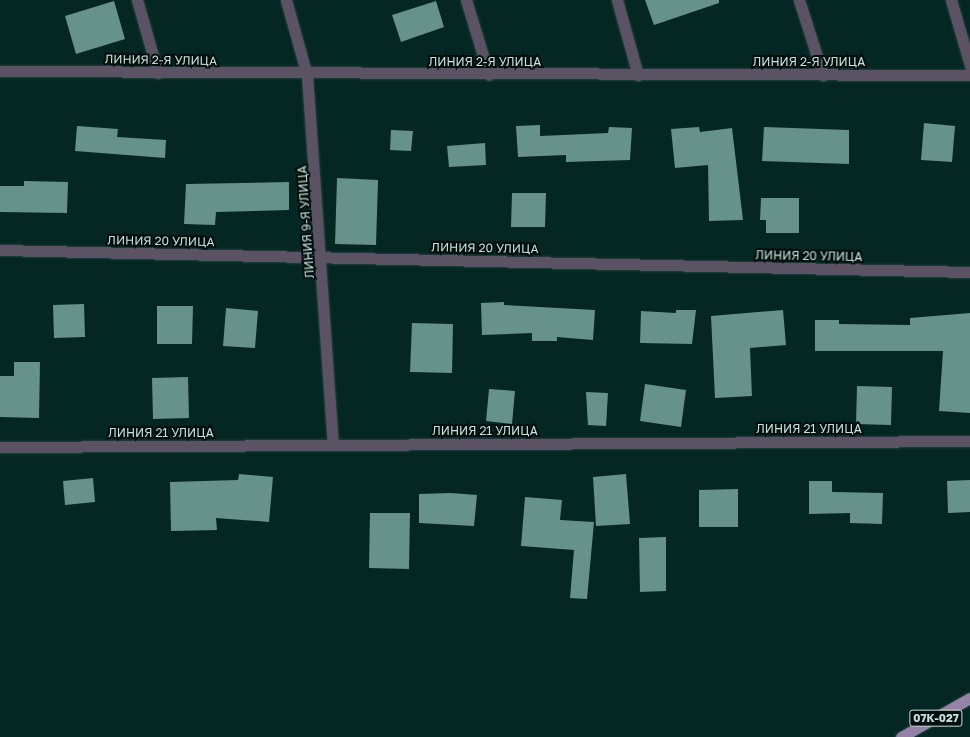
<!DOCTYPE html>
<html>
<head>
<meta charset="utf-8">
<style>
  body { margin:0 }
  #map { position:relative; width:970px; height:737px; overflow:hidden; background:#052723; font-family:"Golos Text",sans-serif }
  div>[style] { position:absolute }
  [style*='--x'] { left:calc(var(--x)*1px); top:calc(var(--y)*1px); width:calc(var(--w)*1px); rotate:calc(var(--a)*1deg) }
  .building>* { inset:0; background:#66928b }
  .roads { filter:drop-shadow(0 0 1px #254541) drop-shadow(0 0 1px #254541) }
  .minor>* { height:11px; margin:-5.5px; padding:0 5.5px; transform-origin:5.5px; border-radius:5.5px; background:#5b5263 }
  .primary>* { height:11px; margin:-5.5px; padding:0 5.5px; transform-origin:5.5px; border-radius:5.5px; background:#9582a6 }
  span { translate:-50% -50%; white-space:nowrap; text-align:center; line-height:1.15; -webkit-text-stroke:4px #010e0c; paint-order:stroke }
  .shield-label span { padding:1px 3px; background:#010e0c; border:1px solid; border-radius:3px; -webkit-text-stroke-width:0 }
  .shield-label { font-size:11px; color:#cae0dc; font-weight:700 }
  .street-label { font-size:12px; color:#cae0dc }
</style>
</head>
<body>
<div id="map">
  <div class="building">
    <i style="clip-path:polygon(645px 0,719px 0,719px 3px,654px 25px)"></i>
    <i style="clip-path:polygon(114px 1px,125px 39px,76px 54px,65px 16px)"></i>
    <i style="clip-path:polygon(436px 1px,444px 27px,401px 42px,392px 15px)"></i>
    <i style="clip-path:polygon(924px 123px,955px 126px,952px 162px,921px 160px)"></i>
    <i style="clip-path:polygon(540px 125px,540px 136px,608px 133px,609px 127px,632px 128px,630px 160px,566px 162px,566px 155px,518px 157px,516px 126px)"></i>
    <i style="clip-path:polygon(77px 126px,118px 129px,117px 137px,166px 140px,165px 158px,75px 151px)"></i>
    <i style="clip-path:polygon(699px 127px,700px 132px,732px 128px,743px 220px,709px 221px,708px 165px,675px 168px,671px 129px)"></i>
    <i style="clip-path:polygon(764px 127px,849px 130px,849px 164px,762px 161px)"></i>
    <i style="clip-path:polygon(391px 130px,413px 131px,411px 151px,390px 150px)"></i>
    <i style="clip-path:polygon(485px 143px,486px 165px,449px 167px,447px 146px)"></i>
    <i style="clip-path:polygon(337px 178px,378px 180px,376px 245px,335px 244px)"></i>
    <i style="clip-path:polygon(24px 181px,68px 182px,67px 213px,0 212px,0 186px,24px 186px)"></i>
    <i style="clip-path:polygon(289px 182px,289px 210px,216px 212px,215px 225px,184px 224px,186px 184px)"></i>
    <i style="clip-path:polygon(512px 193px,546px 193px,545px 227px,511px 227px)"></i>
    <i style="clip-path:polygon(761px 198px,799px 198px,799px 233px,766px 233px,766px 220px,760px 220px)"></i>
    <i style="clip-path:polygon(504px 302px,504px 305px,595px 310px,593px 340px,557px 337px,557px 341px,532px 341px,532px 333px,482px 335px,481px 303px)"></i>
    <i style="clip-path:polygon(84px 304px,85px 337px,54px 338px,53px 305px)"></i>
    <i style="clip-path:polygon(157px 306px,193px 306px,192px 344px,157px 344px)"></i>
    <i style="clip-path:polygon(226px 308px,258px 311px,255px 348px,223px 346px)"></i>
    <i style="clip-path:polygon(676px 310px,696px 310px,692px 344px,640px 343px,641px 311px,676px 313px)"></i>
    <i style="clip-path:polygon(783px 310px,786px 345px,750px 348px,752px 396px,715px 398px,711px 316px)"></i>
    <i style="clip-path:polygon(970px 313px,970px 413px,939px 411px,943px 351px,815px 351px,815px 320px,839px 320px,839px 324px,910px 325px,910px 318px)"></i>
    <i style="clip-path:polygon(412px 323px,453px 324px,452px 373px,410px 372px)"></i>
    <i style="clip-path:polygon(14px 362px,40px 362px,39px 418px,0 417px,0 376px,14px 376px)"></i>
    <i style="clip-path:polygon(188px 377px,189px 418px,153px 419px,152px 378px)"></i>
    <i style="clip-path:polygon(645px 384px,686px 390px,681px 427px,640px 421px)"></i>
    <i style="clip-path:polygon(857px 386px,892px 387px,891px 425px,856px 424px)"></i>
    <i style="clip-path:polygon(489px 389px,515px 391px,512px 424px,486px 421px)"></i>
    <i style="clip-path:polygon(586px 392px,608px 393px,606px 426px,588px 425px)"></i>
    <i style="clip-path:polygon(239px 474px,273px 477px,269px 522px,216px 518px,217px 530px,171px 531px,170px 482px,238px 480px)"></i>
    <i style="clip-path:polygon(626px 474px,630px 524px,596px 526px,593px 477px)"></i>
    <i style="clip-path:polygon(93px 478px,95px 502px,65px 505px,63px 481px)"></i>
    <i style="clip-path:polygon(970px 480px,970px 512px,948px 513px,947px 481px)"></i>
    <i style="clip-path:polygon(809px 481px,832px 481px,832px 492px,883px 493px,882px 524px,850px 523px,850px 513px,809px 514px)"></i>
    <i style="clip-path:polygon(738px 489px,738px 527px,699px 527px,699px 490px)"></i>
    <i style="clip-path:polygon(451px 493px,477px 495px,474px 526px,419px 523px,419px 494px)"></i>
    <i style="clip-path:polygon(525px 497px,562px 500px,560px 520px,594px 522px,587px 599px,570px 598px,574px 550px,521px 546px)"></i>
    <i style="clip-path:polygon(370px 513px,410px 513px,409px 569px,369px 568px)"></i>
    <i style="clip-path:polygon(666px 537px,666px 591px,640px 592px,639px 538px)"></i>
  </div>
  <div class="roads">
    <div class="minor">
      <i style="--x:137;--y:0;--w:76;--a:74"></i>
      <i style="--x:286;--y:0;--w:78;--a:74.4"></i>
      <i style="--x:307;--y:75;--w:371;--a:86"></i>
      <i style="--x:466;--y:0;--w:78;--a:73"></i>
      <i style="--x:617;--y:0;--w:78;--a:74.4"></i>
      <i style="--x:799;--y:0;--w:79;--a:72.3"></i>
      <i style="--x:951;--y:0;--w:68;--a:73.7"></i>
      <i style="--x:0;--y:71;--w:970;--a:0.24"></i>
      <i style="--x:0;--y:250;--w:970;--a:1.3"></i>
      <i style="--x:0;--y:447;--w:970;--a:-0.35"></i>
    </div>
    <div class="primary">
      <i style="--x:901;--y:737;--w:79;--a:-29.5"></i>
    </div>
  </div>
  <div class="shield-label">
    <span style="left:936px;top:718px">07К-027</span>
  </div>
  <div class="street-label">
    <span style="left:161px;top:60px;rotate:1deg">ЛИНИЯ 2-Я УЛИЦА</span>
    <span style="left:485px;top:62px">ЛИНИЯ 2-Я УЛИЦА</span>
    <span style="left:809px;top:62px">ЛИНИЯ 2-Я УЛИЦА</span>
    <span style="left:306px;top:222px;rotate:-94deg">ЛИНИЯ 9-Я УЛИЦА</span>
    <span style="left:161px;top:241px;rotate:1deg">ЛИНИЯ 20 УЛИЦА</span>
    <span style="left:485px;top:248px;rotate:1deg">ЛИНИЯ 20 УЛИЦА</span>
    <span style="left:809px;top:256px;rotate:1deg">ЛИНИЯ 20 УЛИЦА</span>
    <span style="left:809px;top:429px">ЛИНИЯ 21 УЛИЦА</span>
    <span style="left:485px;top:431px">ЛИНИЯ 21 УЛИЦА</span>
    <span style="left:161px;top:433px">ЛИНИЯ 21 УЛИЦА</span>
  </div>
</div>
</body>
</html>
